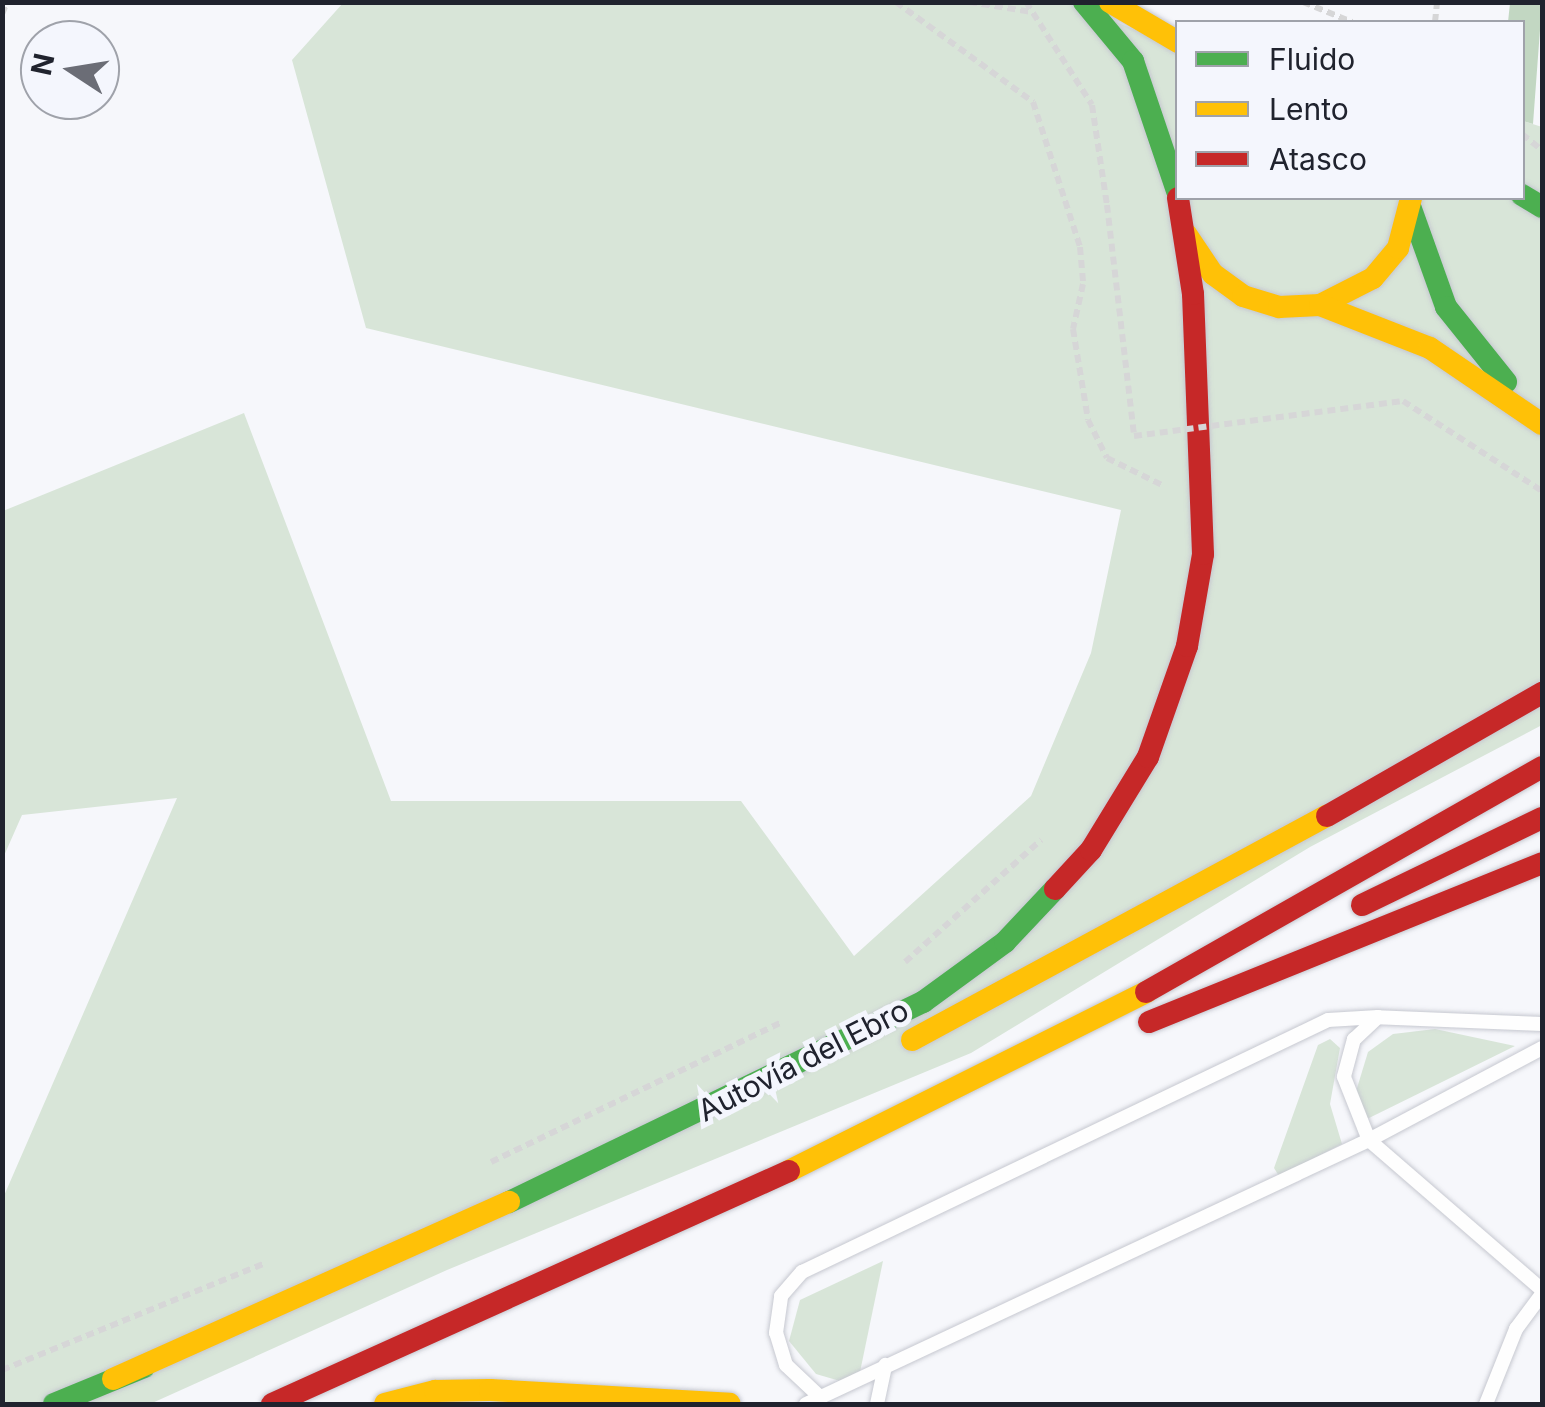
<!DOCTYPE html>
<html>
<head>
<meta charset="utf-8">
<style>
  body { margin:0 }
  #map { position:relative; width:1545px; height:1407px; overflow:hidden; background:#f6f7fb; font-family:Inter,sans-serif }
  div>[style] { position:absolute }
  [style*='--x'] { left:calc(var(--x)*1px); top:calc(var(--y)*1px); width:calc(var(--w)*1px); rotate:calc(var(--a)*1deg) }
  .green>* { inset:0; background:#d8e5d8 }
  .forest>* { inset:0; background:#c2d7c2 }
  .path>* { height:6px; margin-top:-3px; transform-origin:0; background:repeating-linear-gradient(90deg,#d6d6d7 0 8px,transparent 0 13px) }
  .roads { filter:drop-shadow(0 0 2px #c6c8d0) drop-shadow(0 0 2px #c6c8d0) }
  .lane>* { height:14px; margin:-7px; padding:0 7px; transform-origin:7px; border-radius:7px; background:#fefefe }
  .fast>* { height:22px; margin:-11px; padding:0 11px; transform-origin:11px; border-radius:11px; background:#4caf50 }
  .slow>* { height:22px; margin:-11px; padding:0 11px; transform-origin:11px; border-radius:11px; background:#ffc107 }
  .jam>* { height:22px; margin:-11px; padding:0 11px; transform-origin:11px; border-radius:11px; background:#c62828 }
  .path-bridge>* { height:6px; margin-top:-3px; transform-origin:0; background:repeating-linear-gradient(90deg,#d6d6d7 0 8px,transparent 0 13px) }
  span { translate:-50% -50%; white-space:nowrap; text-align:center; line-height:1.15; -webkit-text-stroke:10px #f4f6fd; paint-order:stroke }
  .street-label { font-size:30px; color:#20232e }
  .frame { position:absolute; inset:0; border:5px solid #20232e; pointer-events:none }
  .legend { position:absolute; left:1175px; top:20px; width:350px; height:180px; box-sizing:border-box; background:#f4f6fd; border:2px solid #9fa2aa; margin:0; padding:12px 18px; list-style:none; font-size:30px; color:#20232e }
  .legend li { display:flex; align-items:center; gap:20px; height:50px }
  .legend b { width:50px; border:2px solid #9fa2aa }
  .north { position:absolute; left:20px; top:20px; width:100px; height:100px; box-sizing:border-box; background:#f4f6fd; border:2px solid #9fa2aa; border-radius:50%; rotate:282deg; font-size:28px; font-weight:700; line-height:40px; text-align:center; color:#20232e }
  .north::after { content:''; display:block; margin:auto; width:35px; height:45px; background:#6b6d76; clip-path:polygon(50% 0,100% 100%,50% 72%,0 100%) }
</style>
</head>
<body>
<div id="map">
  <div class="green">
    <i style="clip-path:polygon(343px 3px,1070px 3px,1177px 47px,1178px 198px,1522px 198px,1523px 121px,1542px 127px,1542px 725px,1310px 847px,971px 1053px,447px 1270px,150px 1404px,3px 1404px,3px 1198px,177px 798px,22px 815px,3px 858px,3px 511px,244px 413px,391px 801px,741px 801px,854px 956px,1031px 796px,1091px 653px,1121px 510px,366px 328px,292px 60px)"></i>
    <i style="clip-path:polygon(1435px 1029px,1515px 1046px,1365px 1120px,1354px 1098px,1368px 1052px,1393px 1034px)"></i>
    <i style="clip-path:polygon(1330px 1039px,1340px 1048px,1330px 1104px,1342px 1144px,1279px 1176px,1274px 1168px,1318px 1045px)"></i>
    <i style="clip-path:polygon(883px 1261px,860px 1372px,840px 1381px,816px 1374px,789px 1341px,800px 1300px)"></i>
  </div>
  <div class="forest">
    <i style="clip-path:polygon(1510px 3px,1542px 3px,1533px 124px,1523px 121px,1522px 22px,1508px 22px)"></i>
  </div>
  <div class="path">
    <i style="--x:896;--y:2;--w:170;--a:36.1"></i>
    <i style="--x:1033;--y:102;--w:152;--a:72"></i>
    <i style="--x:1080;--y:247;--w:37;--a:85"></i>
    <i style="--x:1083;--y:284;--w:46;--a:102.5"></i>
    <i style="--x:1073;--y:329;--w:92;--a:80.6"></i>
    <i style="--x:1088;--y:420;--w:42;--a:63.4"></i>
    <i style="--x:1107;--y:458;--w:61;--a:26.1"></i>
    <i style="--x:969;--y:2;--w:64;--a:9"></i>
    <i style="--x:1026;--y:2;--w:122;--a:57.3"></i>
    <i style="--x:1092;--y:105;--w:101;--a:81.5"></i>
    <i style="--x:1303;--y:2;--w:53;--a:22.2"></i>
    <i style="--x:2;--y:14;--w:13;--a:-67"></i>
    <i style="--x:1435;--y:22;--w:20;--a:-84"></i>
    <i style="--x:1522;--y:134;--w:26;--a:39"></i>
    <i style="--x:1403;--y:401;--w:166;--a:32.9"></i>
    <i style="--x:905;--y:962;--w:183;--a:-41.9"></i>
    <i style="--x:491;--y:1162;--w:323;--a:-25.7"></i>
    <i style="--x:2;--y:1370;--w:284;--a:-22.1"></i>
  </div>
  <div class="roads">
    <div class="lane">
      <i style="--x:1542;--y:1024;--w:164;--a:-177.6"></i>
      <i style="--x:1378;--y:1017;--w:33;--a:137"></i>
      <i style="--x:1354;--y:1039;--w:39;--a:105"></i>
      <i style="--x:1344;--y:1077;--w:68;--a:68.4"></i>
      <i style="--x:1369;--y:1140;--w:229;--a:40.9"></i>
      <i style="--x:819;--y:1396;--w:45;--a:-136.8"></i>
      <i style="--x:786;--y:1365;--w:34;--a:-107"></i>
      <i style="--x:776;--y:1333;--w:37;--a:-82"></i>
      <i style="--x:781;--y:1296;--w:32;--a:-49"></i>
      <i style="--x:802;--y:1272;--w:583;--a:-25.6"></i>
      <i style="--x:1328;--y:1020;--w:50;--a:-3.4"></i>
      <i style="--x:806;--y:1404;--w:622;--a:-25.12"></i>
      <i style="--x:1369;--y:1140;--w:196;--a:-28"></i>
      <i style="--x:877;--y:1404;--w:40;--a:-78"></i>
      <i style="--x:1486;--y:1404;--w:81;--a:-68.2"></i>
      <i style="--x:1516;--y:1329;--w:44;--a:-53.4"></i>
    </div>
    <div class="fast">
      <i style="--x:1084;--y:2;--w:77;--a:50.3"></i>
      <i style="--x:1133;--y:61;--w:137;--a:71.3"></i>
      <i style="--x:1522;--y:195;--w:23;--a:31"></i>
      <i style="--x:1411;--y:209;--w:104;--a:70.3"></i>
      <i style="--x:1446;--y:307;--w:96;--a:51.3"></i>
      <i style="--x:509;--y:1202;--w:460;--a:-25.8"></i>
      <i style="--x:923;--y:1002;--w:102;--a:-36.2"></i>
      <i style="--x:1005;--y:942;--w:73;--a:-46.7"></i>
      <i style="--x:54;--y:1404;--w:97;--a:-22.3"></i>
    </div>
    <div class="slow">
      <i style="--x:1110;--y:2;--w:79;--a:30.5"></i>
      <i style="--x:1186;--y:234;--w:48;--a:56"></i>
      <i style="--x:1213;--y:274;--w:37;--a:36"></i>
      <i style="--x:1243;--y:296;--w:38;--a:17"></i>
      <i style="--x:1279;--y:307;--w:41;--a:-2.8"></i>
      <i style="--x:1320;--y:305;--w:59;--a:-27"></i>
      <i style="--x:1373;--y:278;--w:39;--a:-50"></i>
      <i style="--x:1398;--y:248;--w:52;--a:-75.4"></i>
      <i style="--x:1320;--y:305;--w:118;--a:21.4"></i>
      <i style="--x:1430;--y:348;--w:135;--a:34.2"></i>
      <i style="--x:912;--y:1040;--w:472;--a:-28.4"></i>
      <i style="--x:789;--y:1171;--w:399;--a:-26.6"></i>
      <i style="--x:113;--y:1379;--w:434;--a:-24.1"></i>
      <i style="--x:385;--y:1404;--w:52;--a:-14.6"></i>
      <i style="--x:435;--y:1391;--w:55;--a:-1"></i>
      <i style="--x:490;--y:1390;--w:240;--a:3.3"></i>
    </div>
    <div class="jam">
      <i style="--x:1327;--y:816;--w:248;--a:-29.8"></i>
      <i style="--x:1055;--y:889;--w:53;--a:-47.3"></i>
      <i style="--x:1091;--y:850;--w:109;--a:-58.5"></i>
      <i style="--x:1148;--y:757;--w:118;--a:-70.6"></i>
      <i style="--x:1187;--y:646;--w:93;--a:-80.1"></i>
      <i style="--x:1203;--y:554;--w:260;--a:-92.2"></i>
      <i style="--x:1193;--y:294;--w:97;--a:-98.9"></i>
      <i style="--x:1362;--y:905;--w:200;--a:-25.8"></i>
      <i style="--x:1146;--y:992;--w:455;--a:-29.6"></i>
      <i style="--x:1149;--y:1022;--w:424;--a:-22"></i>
      <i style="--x:272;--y:1404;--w:567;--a:-24.26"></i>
    </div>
  </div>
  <div class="path-bridge">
    <i style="--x:1107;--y:205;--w:233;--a:83.3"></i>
    <i style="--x:1134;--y:436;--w:271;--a:-7.4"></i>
  </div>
  <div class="street-label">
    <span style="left:803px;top:1060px;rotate:-27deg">Autovía del Ebro</span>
  </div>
  <div class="frame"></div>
  <ul class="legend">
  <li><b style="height:12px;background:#4caf50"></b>Fluido</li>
  <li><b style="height:12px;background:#ffc107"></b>Lento</li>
  <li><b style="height:12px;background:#c62828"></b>Atasco</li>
  </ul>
  <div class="north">N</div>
</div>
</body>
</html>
